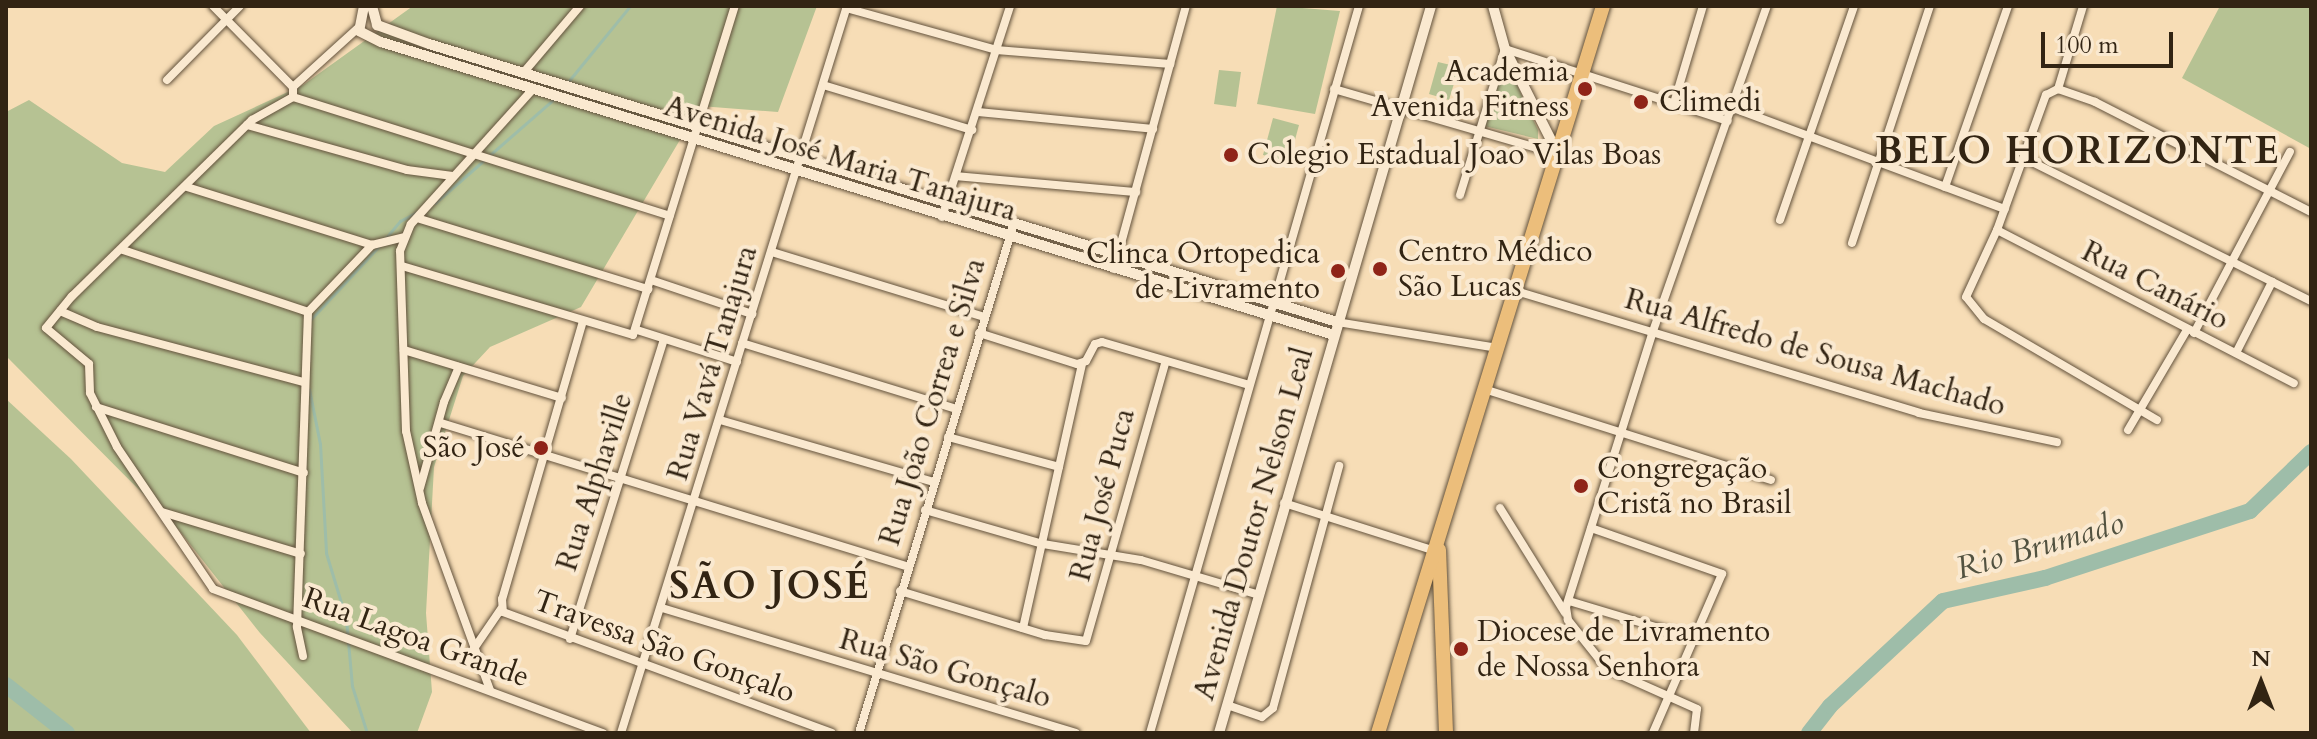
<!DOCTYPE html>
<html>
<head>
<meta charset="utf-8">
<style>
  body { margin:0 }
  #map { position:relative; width:2317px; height:739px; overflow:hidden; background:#f7ddb6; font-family:Cardo,serif }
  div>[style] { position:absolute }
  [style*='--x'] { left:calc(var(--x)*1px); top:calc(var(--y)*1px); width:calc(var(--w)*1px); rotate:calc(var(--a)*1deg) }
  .green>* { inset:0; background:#b6c293 }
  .stream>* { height:3px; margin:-1.5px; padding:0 1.5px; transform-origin:1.5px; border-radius:1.5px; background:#9ebda9 }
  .river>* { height:16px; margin:-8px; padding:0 8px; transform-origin:8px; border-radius:8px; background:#9ebda9 }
  .roads { filter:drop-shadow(0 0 2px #63523c) drop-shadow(0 0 2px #63523c) }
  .minor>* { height:8px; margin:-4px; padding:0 4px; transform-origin:4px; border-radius:4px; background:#fae9d0 }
  .tertiary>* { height:10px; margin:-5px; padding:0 5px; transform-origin:5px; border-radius:5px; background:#fae9d0 }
  .primary>* { height:14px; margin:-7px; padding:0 7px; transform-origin:7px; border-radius:7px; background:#ecbe7b }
  .dots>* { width:22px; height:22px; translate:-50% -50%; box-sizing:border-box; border:4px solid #fae9d0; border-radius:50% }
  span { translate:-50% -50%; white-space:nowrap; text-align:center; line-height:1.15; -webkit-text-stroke:8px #fae9d0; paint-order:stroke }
  .poi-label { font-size:30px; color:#322413 }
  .right { translate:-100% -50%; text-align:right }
  .left { translate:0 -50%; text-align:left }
  .street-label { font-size:30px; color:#322413 }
  .water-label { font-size:32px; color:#525240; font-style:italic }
  .district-label { font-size:38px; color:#322413; font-weight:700; letter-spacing:2px }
  .frame { position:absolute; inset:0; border:8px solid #322413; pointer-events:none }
  .north { position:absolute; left:2221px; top:643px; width:80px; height:80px; -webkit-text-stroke:6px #fae9d0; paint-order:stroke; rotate:0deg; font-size:22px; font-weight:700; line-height:32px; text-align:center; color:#322413 }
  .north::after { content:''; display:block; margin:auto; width:28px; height:36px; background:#322413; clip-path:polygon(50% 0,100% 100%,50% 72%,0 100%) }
  .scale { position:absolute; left:2041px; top:32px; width:132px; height:36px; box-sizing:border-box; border:4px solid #322413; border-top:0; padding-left:10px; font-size:24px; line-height:28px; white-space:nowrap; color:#322413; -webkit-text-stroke:6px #fae9d0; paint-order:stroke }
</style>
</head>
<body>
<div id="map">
  <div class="green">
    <i style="clip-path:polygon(413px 6px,817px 6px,778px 112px,700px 106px,581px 307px,490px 347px,463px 376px,434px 467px,426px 613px,432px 692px,417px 733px,353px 733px,260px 633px,178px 529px,6px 356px,6px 112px,29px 100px,122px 163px,165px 172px,214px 126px,303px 85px)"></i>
    <i style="clip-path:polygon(1277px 6px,1340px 11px,1315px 114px,1257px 104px)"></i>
    <i style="clip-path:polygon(2220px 6px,2311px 6px,2311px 149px,2182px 78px)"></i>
    <i style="clip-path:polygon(1438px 62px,1459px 67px,1449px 100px,1429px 94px)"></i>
    <i style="clip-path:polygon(1219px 70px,1241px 72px,1236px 107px,1214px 104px)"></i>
    <i style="clip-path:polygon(1511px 72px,1538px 130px,1538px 139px,1484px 126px,1500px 74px)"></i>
    <i style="clip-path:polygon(1273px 118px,1299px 125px,1289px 162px,1263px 155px)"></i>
    <i style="clip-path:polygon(6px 399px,71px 459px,237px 635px,311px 733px,6px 733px)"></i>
  </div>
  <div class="stream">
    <i style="--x:567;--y:83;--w:99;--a:-50.7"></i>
    <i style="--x:435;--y:203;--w:159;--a:-41.2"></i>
    <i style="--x:384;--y:240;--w:25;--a:-50"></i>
    <i style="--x:400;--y:221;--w:19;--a:-28"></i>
    <i style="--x:311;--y:319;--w:100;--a:-47"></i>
    <i style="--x:309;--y:389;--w:56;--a:78.7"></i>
    <i style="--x:320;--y:444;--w:109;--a:86.8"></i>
    <i style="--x:326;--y:553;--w:69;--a:73.1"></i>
    <i style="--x:346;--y:619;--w:67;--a:84.9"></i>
    <i style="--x:352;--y:686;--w:49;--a:72.3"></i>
  </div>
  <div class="river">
    <i style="--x:6;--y:685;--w:78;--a:38.2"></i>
    <i style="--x:1809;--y:733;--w:34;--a:-52"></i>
    <i style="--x:1830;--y:706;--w:154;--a:-42.9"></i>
    <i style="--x:1943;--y:601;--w:105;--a:-12.7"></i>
    <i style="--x:2045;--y:578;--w:216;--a:-18.1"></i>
    <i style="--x:2250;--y:511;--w:85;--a:-44"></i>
  </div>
  <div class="roads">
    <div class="minor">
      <i style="--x:213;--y:6;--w:114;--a:45.4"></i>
      <i style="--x:846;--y:8;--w:156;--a:15.6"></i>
      <i style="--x:996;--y:50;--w:175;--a:4.6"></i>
      <i style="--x:358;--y:28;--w:88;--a:137.8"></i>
      <i style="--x:293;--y:87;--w:10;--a:90"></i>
      <i style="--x:293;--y:97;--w:47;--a:150.7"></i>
      <i style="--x:252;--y:120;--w:252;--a:135.6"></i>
      <i style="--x:72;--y:296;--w:41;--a:129.1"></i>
      <i style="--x:46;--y:328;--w:56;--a:39.9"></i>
      <i style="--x:89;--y:364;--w:29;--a:88"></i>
      <i style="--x:90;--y:393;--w:60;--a:63.4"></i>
      <i style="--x:117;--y:447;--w:171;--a:55.9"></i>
      <i style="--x:213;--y:589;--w:416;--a:20.3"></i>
      <i style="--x:524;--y:72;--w:87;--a:-49.7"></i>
      <i style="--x:167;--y:80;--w:104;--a:-45.4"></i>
      <i style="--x:823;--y:85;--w:156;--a:16.8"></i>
      <i style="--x:1334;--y:89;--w:230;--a:16.2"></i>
      <i style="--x:2058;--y:89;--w:87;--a:-73.2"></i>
      <i style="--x:293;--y:97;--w:395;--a:17.5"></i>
      <i style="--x:1674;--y:103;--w:101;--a:-73.4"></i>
      <i style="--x:1733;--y:108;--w:290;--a:20.4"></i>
      <i style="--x:978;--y:112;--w:176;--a:5.5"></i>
      <i style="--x:247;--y:125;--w:166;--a:15.7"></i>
      <i style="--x:407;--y:170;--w:46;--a:7.4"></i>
      <i style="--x:2024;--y:158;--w:321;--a:26.5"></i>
      <i style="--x:956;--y:176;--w:181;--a:5.1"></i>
      <i style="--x:187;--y:187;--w:194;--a:17.4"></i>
      <i style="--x:1945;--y:187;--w:192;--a:-70.8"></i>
      <i style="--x:1460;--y:195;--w:153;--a:-72.9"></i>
      <i style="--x:1505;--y:49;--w:234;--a:17.9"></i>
      <i style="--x:942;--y:217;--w:222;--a:-72.1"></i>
      <i style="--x:420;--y:219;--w:239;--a:17.1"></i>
      <i style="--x:1780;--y:220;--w:226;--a:-70.9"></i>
      <i style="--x:1997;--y:230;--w:334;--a:27.3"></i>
      <i style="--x:1852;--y:243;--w:250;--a:-71.8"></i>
      <i style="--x:123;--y:250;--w:195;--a:18.5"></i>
      <i style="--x:772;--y:252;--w:222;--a:17"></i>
      <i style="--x:402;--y:266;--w:241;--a:16.6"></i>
      <i style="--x:633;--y:335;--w:344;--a:-72.8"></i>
      <i style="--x:1114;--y:269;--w:273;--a:-74.7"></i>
      <i style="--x:651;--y:280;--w:107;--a:18.6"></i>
      <i style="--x:1516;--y:291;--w:421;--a:16.8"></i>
      <i style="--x:1919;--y:413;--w:141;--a:11.9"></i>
      <i style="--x:60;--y:311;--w:40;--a:23.4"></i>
      <i style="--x:97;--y:327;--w:213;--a:14.9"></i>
      <i style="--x:583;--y:321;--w:290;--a:106.2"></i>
      <i style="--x:502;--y:599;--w:13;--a:86"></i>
      <i style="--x:503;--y:612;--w:350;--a:20.2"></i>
      <i style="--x:1337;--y:322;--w:162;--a:9.2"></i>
      <i style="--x:637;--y:330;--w:105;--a:17.7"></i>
      <i style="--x:979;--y:333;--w:103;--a:17.6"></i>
      <i style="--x:1077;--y:364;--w:9;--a:-18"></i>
      <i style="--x:1086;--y:361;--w:19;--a:-62"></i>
      <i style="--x:1095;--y:344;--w:7;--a:-16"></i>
      <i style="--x:1102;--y:342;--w:153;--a:16.3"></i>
      <i style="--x:2194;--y:333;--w:205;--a:-62.1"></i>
      <i style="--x:742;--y:343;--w:224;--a:17.1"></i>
      <i style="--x:404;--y:350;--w:165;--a:16.9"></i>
      <i style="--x:2236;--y:353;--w:80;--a:-63.1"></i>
      <i style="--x:1484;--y:389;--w:301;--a:17.6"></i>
      <i style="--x:96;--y:407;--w:218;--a:17.6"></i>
      <i style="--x:720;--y:420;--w:223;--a:16.2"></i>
      <i style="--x:2157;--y:420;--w:200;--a:-149.7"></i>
      <i style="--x:1984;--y:319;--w:28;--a:-129"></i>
      <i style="--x:1966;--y:297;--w:74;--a:-65.2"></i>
      <i style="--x:1997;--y:230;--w:144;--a:-70.1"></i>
      <i style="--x:2046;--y:95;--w:13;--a:-27"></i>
      <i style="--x:2058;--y:89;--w:39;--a:19"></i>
      <i style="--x:2095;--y:102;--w:242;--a:27"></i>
      <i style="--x:441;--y:423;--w:487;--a:17.1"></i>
      <i style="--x:2128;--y:430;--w:116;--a:-59.5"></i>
      <i style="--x:948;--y:437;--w:115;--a:15.1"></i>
      <i style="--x:420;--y:488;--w:89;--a:-74.4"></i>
      <i style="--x:444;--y:402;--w:38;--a:-67"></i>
      <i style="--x:1284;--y:503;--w:158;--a:17.6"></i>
      <i style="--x:1500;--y:508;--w:123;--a:58.2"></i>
      <i style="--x:925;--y:510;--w:123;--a:16.1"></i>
      <i style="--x:1043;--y:544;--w:99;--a:9.3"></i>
      <i style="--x:1141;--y:560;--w:123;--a:16.5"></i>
      <i style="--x:162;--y:512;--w:145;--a:16.8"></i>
      <i style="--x:1591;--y:528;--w:139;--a:19.3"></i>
      <i style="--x:1722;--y:574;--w:173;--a:113.5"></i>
      <i style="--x:900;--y:591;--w:152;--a:16.9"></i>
      <i style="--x:1045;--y:635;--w:41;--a:8.3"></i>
      <i style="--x:1086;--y:641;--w:291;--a:-74.1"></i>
      <i style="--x:1569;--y:601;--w:133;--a:16.7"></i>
      <i style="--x:662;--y:608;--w:432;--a:16.8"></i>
      <i style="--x:1023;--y:628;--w:271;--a:-77.4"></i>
      <i style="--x:570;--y:639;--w:314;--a:-72.6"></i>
      <i style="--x:473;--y:650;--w:50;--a:-55.7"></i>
      <i style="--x:303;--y:656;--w:30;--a:-102"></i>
      <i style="--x:297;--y:627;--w:315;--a:-88"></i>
      <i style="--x:308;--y:312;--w:93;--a:-46.3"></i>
      <i style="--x:372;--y:245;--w:32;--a:-14"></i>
      <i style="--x:490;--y:690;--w:199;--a:-110"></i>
      <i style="--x:422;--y:503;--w:74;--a:-102.5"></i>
      <i style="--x:406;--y:431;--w:180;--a:-91.9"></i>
      <i style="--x:400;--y:251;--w:29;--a:-68"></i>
      <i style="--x:411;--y:224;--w:183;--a:-47.9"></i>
      <i style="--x:1227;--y:705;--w:37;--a:19"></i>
      <i style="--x:1262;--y:717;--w:14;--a:-39"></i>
      <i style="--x:1273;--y:708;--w:251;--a:-74.7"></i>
      <i style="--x:621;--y:733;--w:761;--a:-72.73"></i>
      <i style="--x:859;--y:733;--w:533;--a:-73.09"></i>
      <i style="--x:1150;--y:733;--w:756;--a:-73.96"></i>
      <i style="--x:1694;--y:733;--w:24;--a:-83"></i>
      <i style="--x:1697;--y:709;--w:98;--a:-156"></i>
      <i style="--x:1607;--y:669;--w:63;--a:-128.5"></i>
      <i style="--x:1568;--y:620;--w:13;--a:-99"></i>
      <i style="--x:1566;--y:607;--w:286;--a:-72.5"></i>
      <i style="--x:1652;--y:334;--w:348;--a:-70.7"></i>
    </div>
    <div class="tertiary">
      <i style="--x:364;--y:6;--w:25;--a:101"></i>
      <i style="--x:359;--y:31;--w:25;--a:27"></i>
      <i style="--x:381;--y:42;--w:997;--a:17.09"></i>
      <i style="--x:372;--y:6;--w:20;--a:75"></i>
      <i style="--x:377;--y:25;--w:55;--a:20.1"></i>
      <i style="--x:429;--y:44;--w:950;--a:17.02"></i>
      <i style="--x:1493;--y:6;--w:45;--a:74.4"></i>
      <i style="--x:1505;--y:49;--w:113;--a:63.2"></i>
      <i style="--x:1219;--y:733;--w:757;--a:-73.74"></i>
    </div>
    <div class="primary">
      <i style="--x:1439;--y:550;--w:183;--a:87.8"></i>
      <i style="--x:1378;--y:733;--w:761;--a:-72.8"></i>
    </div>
  </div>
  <div class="dots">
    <i style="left:1585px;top:89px;background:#8f2418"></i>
    <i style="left:1641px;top:102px;background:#8f2418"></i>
    <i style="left:1231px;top:155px;background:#8f2418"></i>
    <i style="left:1380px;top:269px;background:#8f2418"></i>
    <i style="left:1338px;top:271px;background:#8f2418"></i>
    <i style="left:541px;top:448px;background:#8f2418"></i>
    <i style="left:1581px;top:486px;background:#8f2418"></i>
    <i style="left:1461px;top:649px;background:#8f2418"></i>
  </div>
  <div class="poi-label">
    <span class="right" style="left:1569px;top:89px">Academia<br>Avenida Fitness</span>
    <span class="left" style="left:1659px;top:102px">Climedi</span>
    <span class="left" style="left:1247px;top:155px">Colegio Estadual Joao Vilas Boas</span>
    <span class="left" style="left:1398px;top:269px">Centro Médico<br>São Lucas</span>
    <span class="right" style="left:1320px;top:271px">Clinca Ortopedica<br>de Livramento</span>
    <span class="right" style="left:525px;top:448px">São José</span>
    <span class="left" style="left:1597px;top:486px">Congregação<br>Cristã no Brasil</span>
    <span class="left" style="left:1477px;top:649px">Diocese de Livramento<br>de Nossa Senhora</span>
  </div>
  <div class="street-label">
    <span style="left:840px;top:159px;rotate:17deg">Avenida José Maria Tanajura</span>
    <span style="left:2155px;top:286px;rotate:27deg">Rua Canário</span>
    <span style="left:1815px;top:353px;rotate:16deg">Rua Alfredo de Sousa Machado</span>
    <span style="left:713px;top:363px;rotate:-73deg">Rua Vavá Tanajura</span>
    <span style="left:933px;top:402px;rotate:-73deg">Rua João Correa e Silva</span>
    <span style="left:595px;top:482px;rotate:-72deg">Rua Alphaville</span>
    <span style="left:1103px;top:495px;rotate:-75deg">Rua José Puca</span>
    <span style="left:1254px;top:524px;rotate:-74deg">Avenida Doutor Nelson Leal</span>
    <span style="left:416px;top:638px;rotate:20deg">Rua Lagoa Grande</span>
    <span style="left:664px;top:647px;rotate:20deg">Travessa São Gonçalo</span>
    <span style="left:945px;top:669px;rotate:16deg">Rua São Gonçalo</span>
  </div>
  <div class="water-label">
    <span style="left:2040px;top:546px;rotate:-16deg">Rio Brumado</span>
  </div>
  <div class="district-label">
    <span style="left:2078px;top:152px">BELO HORIZONTE</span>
    <span style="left:770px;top:587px">SÃO JOSÉ</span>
  </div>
  <div class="frame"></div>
  <div class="north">N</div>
  <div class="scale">100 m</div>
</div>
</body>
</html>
